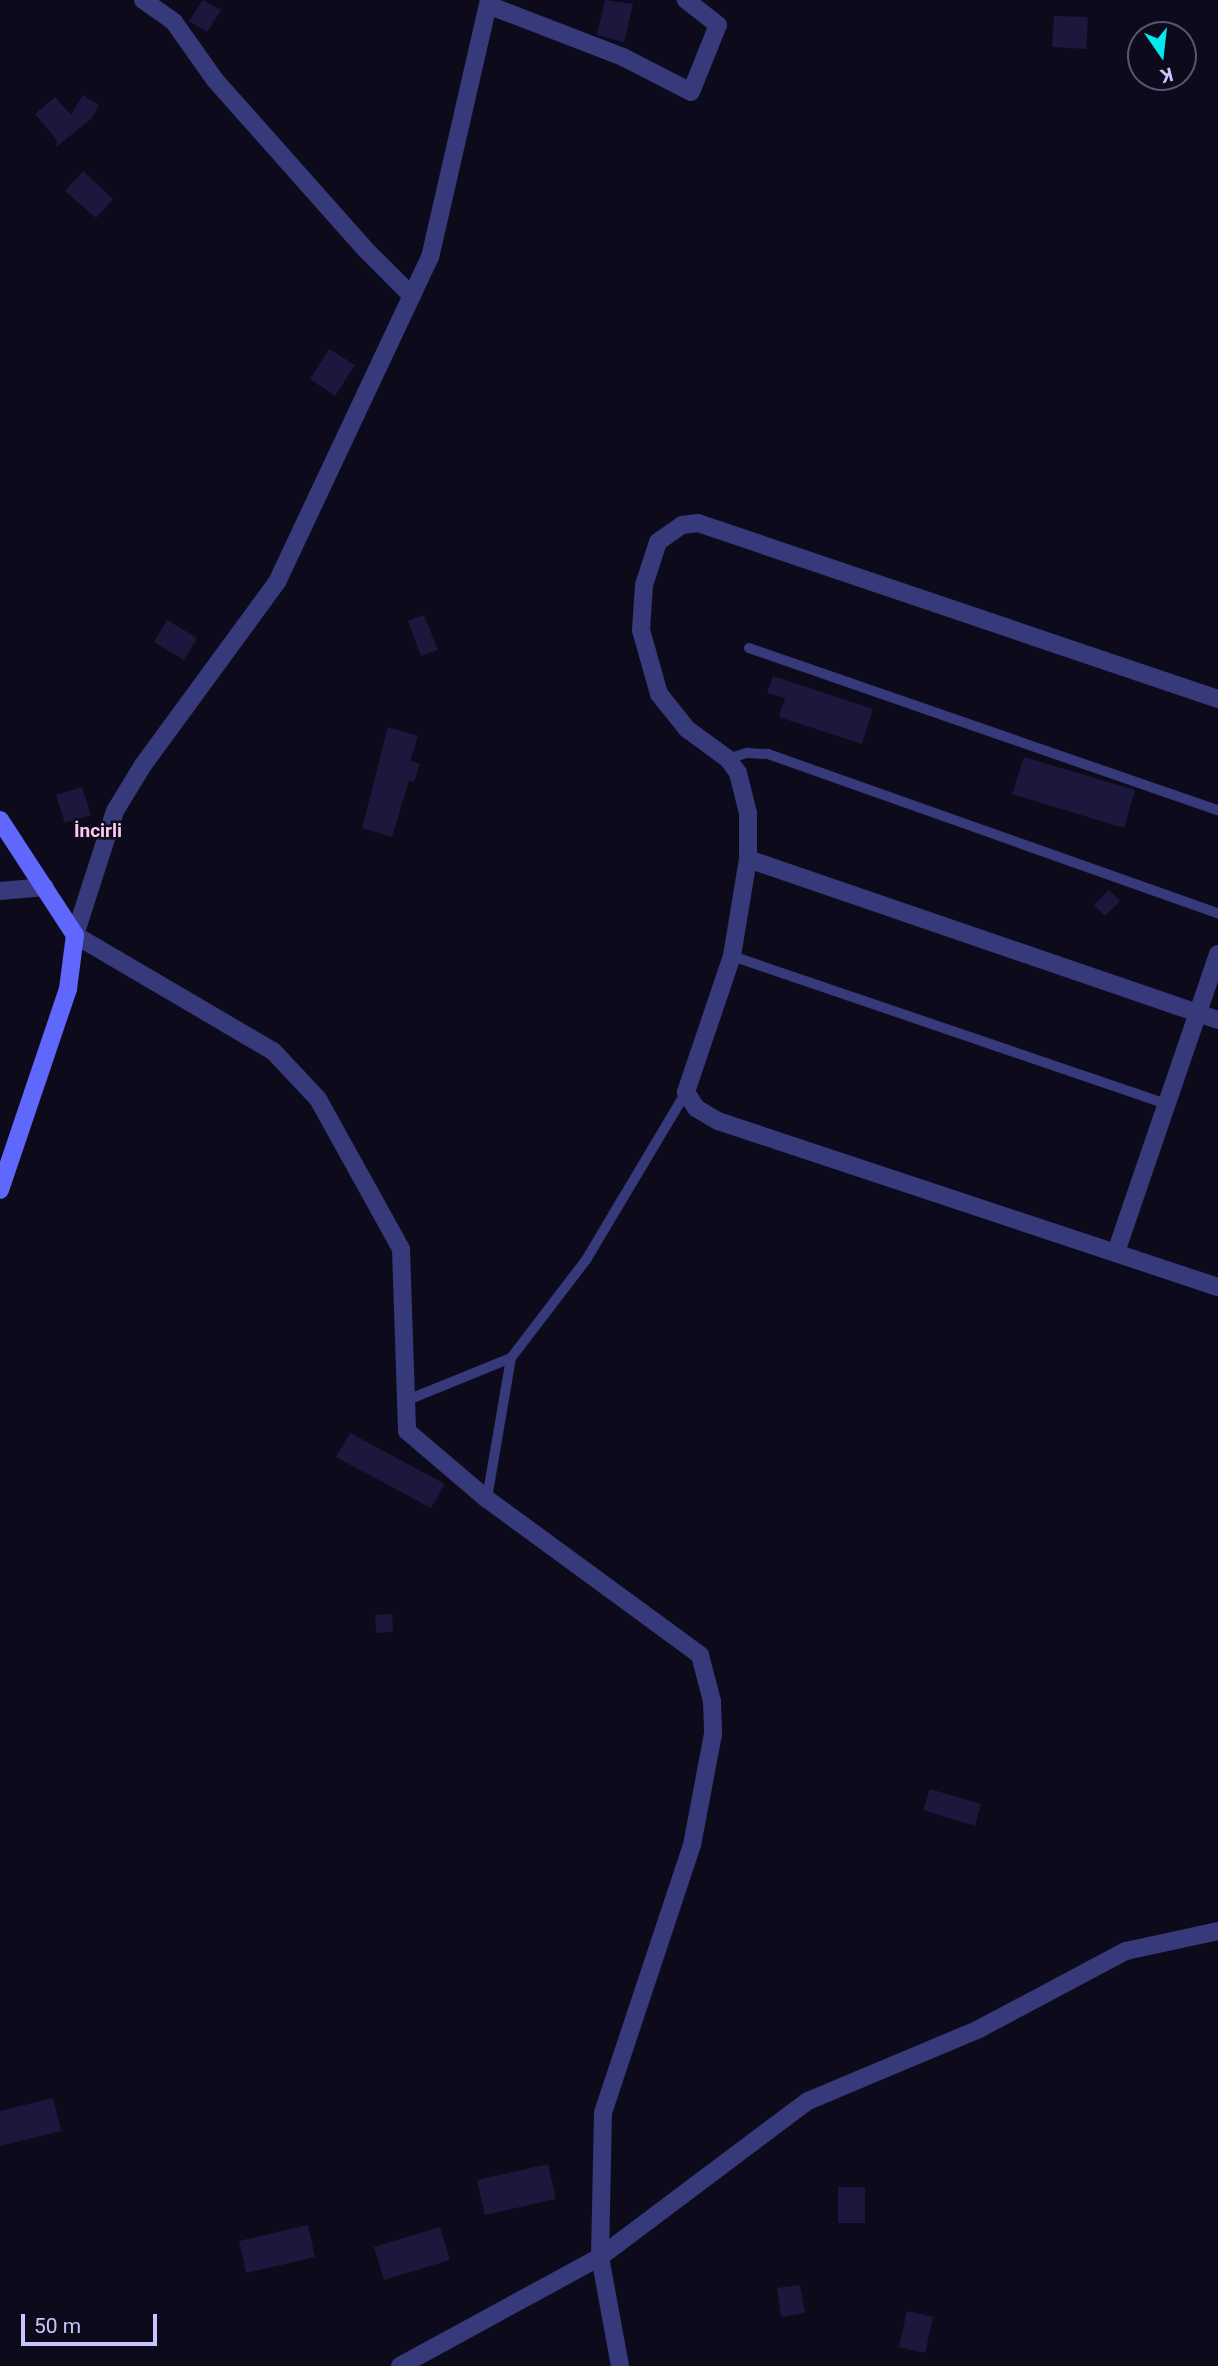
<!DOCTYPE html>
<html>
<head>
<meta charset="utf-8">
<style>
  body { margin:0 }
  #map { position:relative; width:1218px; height:2366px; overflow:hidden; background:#0d0b1b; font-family:Roboto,sans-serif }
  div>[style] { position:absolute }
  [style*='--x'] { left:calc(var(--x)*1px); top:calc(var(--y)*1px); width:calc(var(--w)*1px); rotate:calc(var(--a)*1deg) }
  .building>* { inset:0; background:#1c173c }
  .lane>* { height:10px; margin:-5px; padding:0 5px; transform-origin:5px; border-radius:5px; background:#36397a }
  .street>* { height:18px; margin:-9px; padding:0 9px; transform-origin:9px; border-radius:9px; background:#36397a }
  .secondary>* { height:18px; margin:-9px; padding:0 9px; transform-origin:9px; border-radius:9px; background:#5f67fd }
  span { translate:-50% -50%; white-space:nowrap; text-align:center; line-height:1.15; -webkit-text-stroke:5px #0d0b1b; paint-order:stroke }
  .neighbourhood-label { font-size:19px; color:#fec8ef; font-weight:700 }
  .north { position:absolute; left:1127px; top:21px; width:70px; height:70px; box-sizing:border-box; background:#0d0b1b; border:2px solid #585676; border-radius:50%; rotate:166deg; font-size:19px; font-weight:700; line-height:28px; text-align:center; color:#c8c6fe }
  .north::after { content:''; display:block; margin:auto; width:24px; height:32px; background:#03e9ee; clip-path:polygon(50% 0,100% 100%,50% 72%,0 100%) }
  .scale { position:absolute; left:21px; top:2314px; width:136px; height:32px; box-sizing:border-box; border:4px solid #c8c6fe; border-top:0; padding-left:9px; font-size:21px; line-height:24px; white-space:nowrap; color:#c8c6fe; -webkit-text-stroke:5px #0d0b1b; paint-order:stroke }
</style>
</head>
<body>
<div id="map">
  <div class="building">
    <i style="clip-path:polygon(203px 0,221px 10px,207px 32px,189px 21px)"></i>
    <i style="clip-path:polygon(605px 0,633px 4px,624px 42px,597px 35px)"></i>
    <i style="clip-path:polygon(1054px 16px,1088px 17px,1086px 49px,1052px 47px)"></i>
    <i style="clip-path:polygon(83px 95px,99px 105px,91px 119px,56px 147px,57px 140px,35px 114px,55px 97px,71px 115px)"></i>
    <i style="clip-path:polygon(83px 171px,113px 199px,96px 218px,65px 191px)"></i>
    <i style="clip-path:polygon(329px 349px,355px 365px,335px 396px,310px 379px)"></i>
    <i style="clip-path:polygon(424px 615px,438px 650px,421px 656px,408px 621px)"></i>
    <i style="clip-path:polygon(167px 620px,197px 638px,184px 660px,154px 642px)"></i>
    <i style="clip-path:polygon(773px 676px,873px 709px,862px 744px,779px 717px,785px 698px,767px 693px)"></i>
    <i style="clip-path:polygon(388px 727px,418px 736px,410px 761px,420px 764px,414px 782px,409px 781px,392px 837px,362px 828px)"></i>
    <i style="clip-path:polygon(1024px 757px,1135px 790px,1124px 828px,1012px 794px)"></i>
    <i style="clip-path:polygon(82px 787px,91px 815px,65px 823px,56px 795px)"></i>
    <i style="clip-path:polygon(1109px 890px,1120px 901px,1105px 916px,1094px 905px)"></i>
    <i style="clip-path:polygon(350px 1433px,445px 1484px,431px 1508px,336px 1457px)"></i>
    <i style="clip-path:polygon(392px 1614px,393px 1632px,376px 1633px,375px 1615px)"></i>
    <i style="clip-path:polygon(930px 1789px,981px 1804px,975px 1826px,923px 1810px)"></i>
    <i style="clip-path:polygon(53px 2098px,61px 2131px,0 2146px,0 2111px)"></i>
    <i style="clip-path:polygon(548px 2164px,556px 2199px,485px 2215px,477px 2180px)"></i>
    <i style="clip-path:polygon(838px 2187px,865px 2187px,865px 2223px,838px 2223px)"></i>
    <i style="clip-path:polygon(308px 2225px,315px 2257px,246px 2273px,239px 2241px)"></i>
    <i style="clip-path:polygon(440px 2227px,450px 2260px,384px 2280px,374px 2247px)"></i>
    <i style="clip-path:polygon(800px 2285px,805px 2313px,781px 2317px,777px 2288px)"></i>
    <i style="clip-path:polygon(907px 2311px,933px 2317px,925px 2353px,899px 2347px)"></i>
  </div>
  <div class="lane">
    <i style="--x:749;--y:648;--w:496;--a:19.1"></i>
    <i style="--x:728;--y:759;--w:20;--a:-18"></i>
    <i style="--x:747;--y:753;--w:21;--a:3"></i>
    <i style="--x:768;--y:754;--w:477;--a:19.5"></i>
    <i style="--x:732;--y:956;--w:459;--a:18.8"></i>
    <i style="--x:511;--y:1358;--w:123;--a:-52.6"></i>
    <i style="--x:586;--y:1260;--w:196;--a:-59.2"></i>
    <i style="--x:405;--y:1401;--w:114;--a:-22.1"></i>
    <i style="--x:511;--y:1358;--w:143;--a:99.7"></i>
  </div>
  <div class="street">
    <i style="--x:143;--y:0;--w:38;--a:35"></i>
    <i style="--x:174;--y:22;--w:71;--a:54.7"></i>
    <i style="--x:215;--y:80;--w:225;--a:48.4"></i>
    <i style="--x:364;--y:248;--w:68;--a:45"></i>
    <i style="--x:489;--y:0;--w:264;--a:102.9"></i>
    <i style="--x:430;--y:257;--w:359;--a:115.2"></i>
    <i style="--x:277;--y:582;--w:227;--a:126.2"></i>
    <i style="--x:143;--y:765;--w:54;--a:121.3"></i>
    <i style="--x:115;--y:811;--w:130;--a:107.9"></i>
    <i style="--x:75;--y:935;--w:229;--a:30.4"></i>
    <i style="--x:273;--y:1051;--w:66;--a:46.8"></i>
    <i style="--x:318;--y:1099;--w:171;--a:61"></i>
    <i style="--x:401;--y:1249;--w:182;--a:88.1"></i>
    <i style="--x:407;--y:1431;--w:105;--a:40.4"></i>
    <i style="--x:487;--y:1499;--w:264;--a:36.2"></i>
    <i style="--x:700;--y:1655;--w:48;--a:75.4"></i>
    <i style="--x:712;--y:1701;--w:33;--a:88"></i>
    <i style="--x:713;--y:1734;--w:113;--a:100.7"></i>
    <i style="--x:692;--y:1845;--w:282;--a:108.4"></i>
    <i style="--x:603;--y:2113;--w:144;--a:91.2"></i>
    <i style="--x:600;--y:2257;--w:111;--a:79.6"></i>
    <i style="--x:488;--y:5;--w:145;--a:21.1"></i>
    <i style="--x:623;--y:57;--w:76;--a:27.2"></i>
    <i style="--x:691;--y:92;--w:72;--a:-68.1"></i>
    <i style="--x:718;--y:25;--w:41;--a:-142"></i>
    <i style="--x:1218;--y:699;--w:549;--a:-161.3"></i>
    <i style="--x:698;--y:523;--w:16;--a:173"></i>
    <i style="--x:682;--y:525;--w:29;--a:145"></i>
    <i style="--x:658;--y:542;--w:45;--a:108"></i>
    <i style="--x:644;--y:585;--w:45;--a:93.8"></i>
    <i style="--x:641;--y:630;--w:66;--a:74.3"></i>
    <i style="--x:659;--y:694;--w:45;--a:51.3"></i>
    <i style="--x:687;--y:729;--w:51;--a:36.2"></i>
    <i style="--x:728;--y:759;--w:17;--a:54"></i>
    <i style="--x:738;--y:773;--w:41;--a:76"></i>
    <i style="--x:748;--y:813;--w:46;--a:90"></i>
    <i style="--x:748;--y:859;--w:98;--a:99.4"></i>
    <i style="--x:732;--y:956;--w:144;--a:108.7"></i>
    <i style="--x:686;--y:1092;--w:19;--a:58"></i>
    <i style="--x:696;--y:1108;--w:26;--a:31"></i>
    <i style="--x:718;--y:1121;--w:527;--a:18.37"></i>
    <i style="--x:748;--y:859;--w:497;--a:18.9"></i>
    <i style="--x:0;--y:891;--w:45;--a:-5.1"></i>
    <i style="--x:1116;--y:1252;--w:315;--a:-71.1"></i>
    <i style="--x:400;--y:2366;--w:228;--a:-28.6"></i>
    <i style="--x:600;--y:2257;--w:260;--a:-36.9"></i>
    <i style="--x:808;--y:2101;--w:186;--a:-22.8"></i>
    <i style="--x:979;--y:2029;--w:166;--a:-28"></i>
    <i style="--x:1126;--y:1951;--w:94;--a:-12.3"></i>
  </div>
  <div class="secondary">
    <i style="--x:0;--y:820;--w:137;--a:56.9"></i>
    <i style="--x:75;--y:935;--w:54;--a:97.4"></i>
    <i style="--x:68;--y:989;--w:212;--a:108.7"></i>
  </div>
  <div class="neighbourhood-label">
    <span style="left:98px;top:831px">İncirli</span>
  </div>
  <div class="north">K</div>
  <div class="scale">50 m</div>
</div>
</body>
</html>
